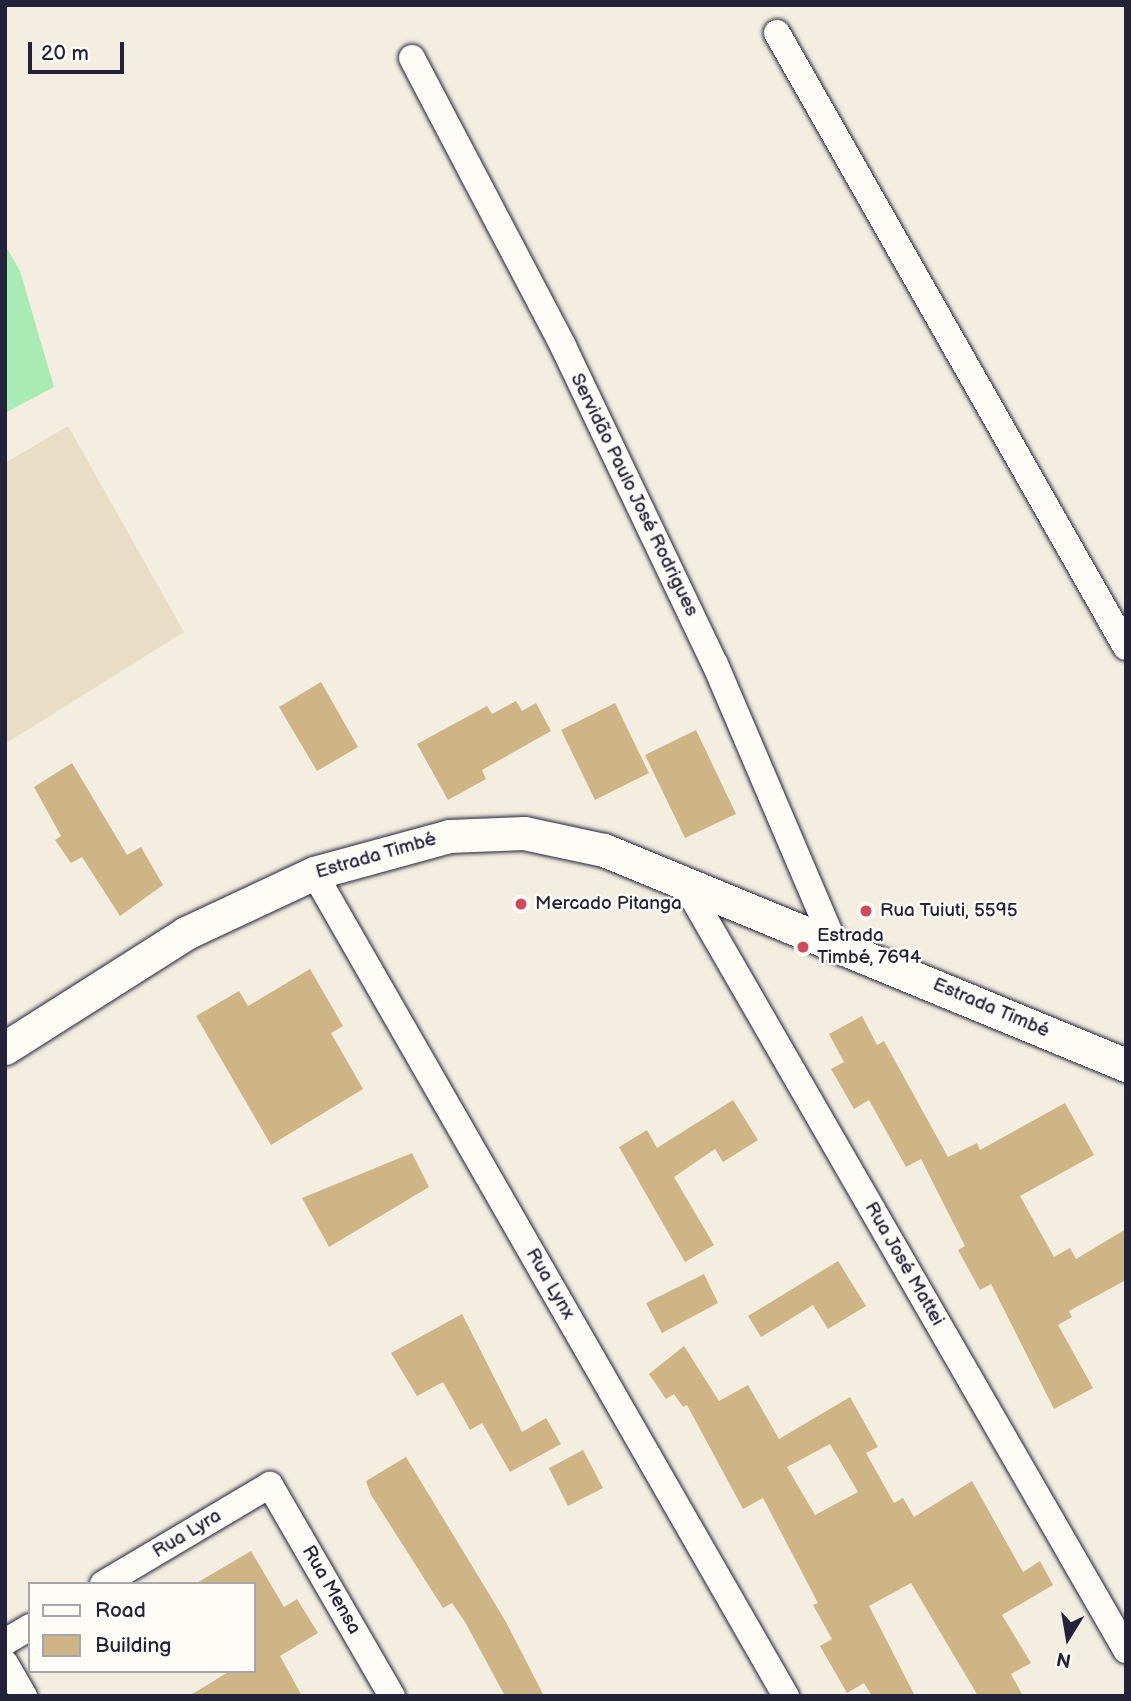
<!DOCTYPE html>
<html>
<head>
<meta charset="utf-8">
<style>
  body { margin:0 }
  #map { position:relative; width:1131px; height:1701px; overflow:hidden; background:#f4eee0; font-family:"Balsamiq Sans",sans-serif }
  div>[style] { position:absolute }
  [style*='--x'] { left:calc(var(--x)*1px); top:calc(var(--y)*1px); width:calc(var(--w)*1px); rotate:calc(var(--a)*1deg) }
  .built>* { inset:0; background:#e9ddc5 }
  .green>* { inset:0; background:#a9ebb5 }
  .building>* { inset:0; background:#cfb585 }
  .roads { filter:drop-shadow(0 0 2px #22223b) drop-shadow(0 0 2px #22223b) }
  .minor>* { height:26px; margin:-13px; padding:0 13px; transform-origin:13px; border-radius:13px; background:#fdfcf7 }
  .tertiary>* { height:33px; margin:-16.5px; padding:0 16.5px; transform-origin:16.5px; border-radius:16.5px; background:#fdfcf7 }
  .dots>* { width:19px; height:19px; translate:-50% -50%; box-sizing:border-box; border:4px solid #fdfcf7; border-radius:50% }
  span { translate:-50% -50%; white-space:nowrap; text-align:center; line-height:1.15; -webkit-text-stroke:5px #fdfcf7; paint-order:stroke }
  .street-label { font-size:19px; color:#22223b }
  .poi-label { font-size:19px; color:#22223b }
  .left { translate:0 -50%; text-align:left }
  .frame { position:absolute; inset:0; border:7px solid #22223b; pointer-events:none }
  .legend { position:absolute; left:28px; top:1582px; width:228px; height:91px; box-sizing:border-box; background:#fdfcf7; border:2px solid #a5a5ac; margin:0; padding:9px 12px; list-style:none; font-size:21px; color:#22223b }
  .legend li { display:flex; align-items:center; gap:14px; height:35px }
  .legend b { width:35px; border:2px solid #a5a5ac }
  .north { position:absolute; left:1033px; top:1603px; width:70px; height:70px; -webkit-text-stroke:5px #fdfcf7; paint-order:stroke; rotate:191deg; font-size:19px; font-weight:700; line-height:28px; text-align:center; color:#22223b }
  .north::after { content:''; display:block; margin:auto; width:24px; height:32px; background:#22223b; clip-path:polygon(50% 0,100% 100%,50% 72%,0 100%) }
  .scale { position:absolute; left:28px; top:42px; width:96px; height:32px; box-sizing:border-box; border:4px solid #22223b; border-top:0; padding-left:9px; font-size:21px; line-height:24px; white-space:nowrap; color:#22223b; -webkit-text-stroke:5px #fdfcf7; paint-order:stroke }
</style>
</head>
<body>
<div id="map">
  <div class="built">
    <i style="clip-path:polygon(68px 426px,184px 632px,5px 744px,5px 463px)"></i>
  </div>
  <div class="green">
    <i style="clip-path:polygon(5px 245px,20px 271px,54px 387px,5px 413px)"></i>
  </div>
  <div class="building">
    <i style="clip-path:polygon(321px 682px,358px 747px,317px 771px,279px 707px)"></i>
    <i style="clip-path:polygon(516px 701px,522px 711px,536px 703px,551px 731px,482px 770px,486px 779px,448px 800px,417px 744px,487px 706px,492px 714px)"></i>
    <i style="clip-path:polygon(615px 703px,649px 773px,595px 800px,561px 730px)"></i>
    <i style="clip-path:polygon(696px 730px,736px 814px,685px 838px,645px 755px)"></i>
    <i style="clip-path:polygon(72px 763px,127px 855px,141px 847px,163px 885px,120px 916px,82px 857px,71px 863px,55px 840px,61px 836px,34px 787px)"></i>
    <i style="clip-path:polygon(310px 969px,343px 1026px,331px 1033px,363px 1089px,271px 1145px,196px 1016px,239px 991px,248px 1006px)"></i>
    <i style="clip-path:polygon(862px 1016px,877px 1045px,884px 1041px,948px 1157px,977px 1143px,980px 1150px,1065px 1103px,1094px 1155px,1020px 1196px,1054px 1257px,1070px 1248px,1076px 1259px,1126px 1229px,1126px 1280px,1069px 1311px,1072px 1317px,1058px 1325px,1093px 1388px,1054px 1409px,991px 1284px,980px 1290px,958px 1250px,965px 1246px,921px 1159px,906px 1167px,869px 1100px,854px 1109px,831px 1069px,844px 1062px,829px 1034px)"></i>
    <i style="clip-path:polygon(733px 1100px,758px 1140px,723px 1162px,715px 1149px,674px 1177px,714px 1245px,685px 1262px,619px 1147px,647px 1130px,657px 1148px)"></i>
    <i style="clip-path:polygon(412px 1153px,429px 1187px,329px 1247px,302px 1198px)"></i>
    <i style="clip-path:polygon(838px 1261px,866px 1306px,828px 1329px,813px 1305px,761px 1337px,748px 1316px)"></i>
    <i style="clip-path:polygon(704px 1274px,718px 1303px,662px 1333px,646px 1303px)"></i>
    <i style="clip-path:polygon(462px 1314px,522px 1432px,546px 1418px,561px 1444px,510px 1472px,482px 1423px,470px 1430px,443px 1382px,417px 1396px,391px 1353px)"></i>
    <i style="clip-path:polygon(evenodd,684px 1346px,719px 1401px,748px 1385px,779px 1439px,850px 1397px,878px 1447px,866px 1453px,894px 1503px,903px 1498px,914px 1517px,972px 1481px,1023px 1572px,1040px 1561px,1053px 1585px,1002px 1615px,1031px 1663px,1011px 1674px,1023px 1696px,978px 1696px,911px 1583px,869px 1606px,915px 1696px,872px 1696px,864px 1683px,847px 1693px,820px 1646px,832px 1639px,813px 1605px,818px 1603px,763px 1498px,743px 1509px,687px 1405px,683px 1407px,674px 1394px,666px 1399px,649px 1374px,684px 1346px,830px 1444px,858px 1492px,815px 1515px,787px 1467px,830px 1444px)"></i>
    <i style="clip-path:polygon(583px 1450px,603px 1488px,568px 1506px,549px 1468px)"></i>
    <i style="clip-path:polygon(406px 1457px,506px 1622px,544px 1696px,505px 1696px,465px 1622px,452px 1603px,443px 1608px,371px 1495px,366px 1481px)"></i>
    <i style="clip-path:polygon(251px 1551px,284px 1607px,297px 1599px,318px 1633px,280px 1656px,302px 1696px,189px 1696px,230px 1671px,254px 1671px,254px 1584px,195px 1584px)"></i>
  </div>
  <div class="roads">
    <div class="minor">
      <i style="--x:777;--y:33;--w:706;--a:60.39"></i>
      <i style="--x:412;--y:58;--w:325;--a:62.3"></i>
      <i style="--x:563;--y:346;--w:352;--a:64.5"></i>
      <i style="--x:715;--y:664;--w:303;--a:66.9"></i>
      <i style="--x:314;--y:873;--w:949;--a:60.17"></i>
      <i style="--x:682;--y:879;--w:890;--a:60.06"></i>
      <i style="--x:103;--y:1584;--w:194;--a:-30.7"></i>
      <i style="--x:270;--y:1485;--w:244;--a:60"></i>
      <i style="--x:5;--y:1642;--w:29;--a:-31"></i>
      <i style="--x:5;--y:1663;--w:38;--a:60"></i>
    </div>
    <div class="tertiary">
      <i style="--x:5;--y:1048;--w:214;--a:-32.4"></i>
      <i style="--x:186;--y:933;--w:141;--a:-25.1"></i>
      <i style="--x:314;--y:873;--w:140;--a:-15.3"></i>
      <i style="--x:449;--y:836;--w:75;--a:-2.3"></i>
      <i style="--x:524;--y:833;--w:82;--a:12"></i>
      <i style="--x:604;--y:850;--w:565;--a:22.39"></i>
    </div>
  </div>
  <div class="dots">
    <i style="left:521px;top:904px;background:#d1495b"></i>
    <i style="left:866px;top:911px;background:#d1495b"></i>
    <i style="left:803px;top:947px;background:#d1495b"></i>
  </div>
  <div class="street-label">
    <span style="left:634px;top:495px;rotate:64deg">Servidão Paulo José Rodrigues</span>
    <span style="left:376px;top:856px;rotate:-16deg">Estrada Timbé</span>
    <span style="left:991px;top:1008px;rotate:23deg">Estrada Timbé</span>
    <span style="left:904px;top:1264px;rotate:60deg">Rua José Mattei</span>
    <span style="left:550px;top:1284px;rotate:60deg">Rua Lynx</span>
    <span style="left:187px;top:1534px;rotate:-31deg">Rua Lyra</span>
    <span style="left:331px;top:1590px;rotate:60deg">Rua Mensa</span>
  </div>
  <div class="poi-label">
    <span class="left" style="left:535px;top:904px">Mercado Pitanga</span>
    <span class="left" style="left:880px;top:911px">Rua Tuiuti, 5595</span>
    <span class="left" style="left:817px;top:947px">Estrada<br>Timbé, 7694</span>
  </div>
  <div class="frame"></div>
  <ul class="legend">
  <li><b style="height:9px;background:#fdfcf7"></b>Road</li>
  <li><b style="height:19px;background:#cfb585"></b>Building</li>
  </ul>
  <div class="north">N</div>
  <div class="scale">20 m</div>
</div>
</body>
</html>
